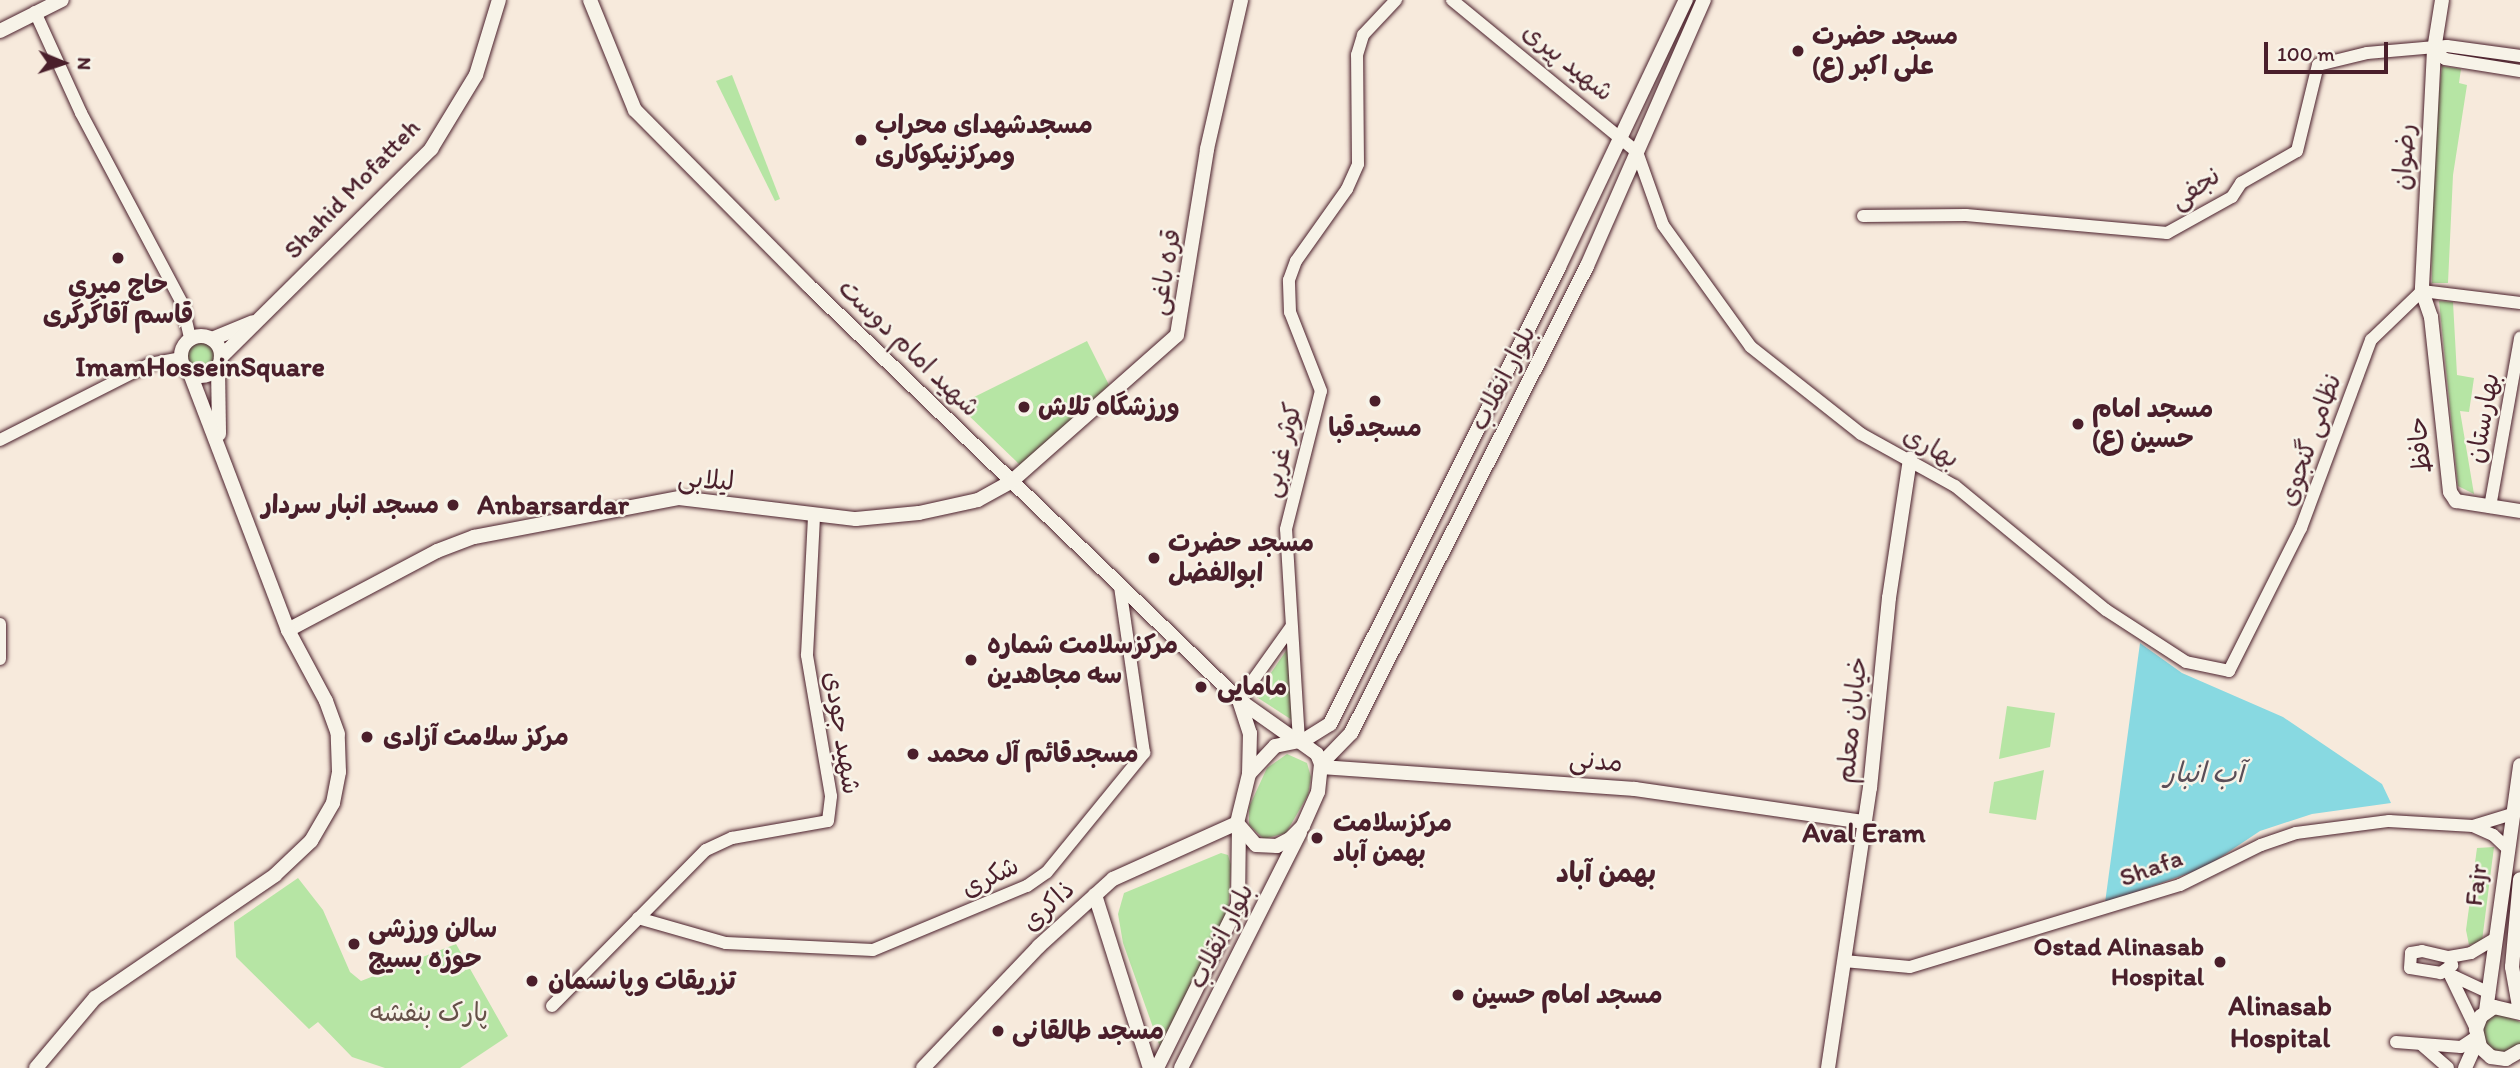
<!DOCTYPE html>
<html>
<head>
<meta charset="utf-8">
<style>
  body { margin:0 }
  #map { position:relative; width:2520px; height:1068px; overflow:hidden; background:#f7eadc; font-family:Itim,"Playpen Sans Arabic",sans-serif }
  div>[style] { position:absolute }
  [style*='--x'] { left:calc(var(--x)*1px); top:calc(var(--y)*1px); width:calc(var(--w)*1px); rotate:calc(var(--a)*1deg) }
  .green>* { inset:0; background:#b6e5a4 }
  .round { border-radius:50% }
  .water>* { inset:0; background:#88d9e1 }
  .roads { filter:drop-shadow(0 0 2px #4a1f2b) drop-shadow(0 0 2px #4a1f2b) }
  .minor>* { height:12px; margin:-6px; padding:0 6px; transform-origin:6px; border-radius:6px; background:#f7f3e8 }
  .major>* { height:14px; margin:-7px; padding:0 7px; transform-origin:7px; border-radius:7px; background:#f7f3e8 }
  .major>.ring { margin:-7px; padding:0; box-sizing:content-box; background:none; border:14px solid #f7f3e8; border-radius:50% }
  .dots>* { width:19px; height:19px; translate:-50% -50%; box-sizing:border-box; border:4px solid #f7f3e8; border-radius:50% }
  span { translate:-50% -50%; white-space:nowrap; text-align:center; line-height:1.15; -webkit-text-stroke:5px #f7f3e8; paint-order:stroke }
  .poi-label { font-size:26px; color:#4a1f2b; font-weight:700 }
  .left { translate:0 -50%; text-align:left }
  .right { translate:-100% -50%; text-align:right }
  .street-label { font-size:26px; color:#4a1f2b }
  .park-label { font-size:26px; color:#655049 }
  .neighbourhood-label { font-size:28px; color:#4a1f2b; font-weight:700 }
  .water-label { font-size:28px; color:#5a4e58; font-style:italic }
  .north { position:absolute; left:28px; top:28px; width:70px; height:70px; -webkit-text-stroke:5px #f7f3e8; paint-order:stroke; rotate:92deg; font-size:19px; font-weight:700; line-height:28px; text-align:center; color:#4a1f2b }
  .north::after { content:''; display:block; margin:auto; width:24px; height:32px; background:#4a1f2b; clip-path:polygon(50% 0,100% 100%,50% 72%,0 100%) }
  .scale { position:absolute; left:2264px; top:42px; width:124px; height:32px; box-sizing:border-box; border:4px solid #4a1f2b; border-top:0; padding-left:9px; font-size:21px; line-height:24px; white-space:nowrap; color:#4a1f2b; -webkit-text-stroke:5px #f7f3e8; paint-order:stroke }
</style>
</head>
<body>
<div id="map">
  <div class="green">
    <i style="clip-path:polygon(2442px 66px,2461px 69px,2459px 83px,2467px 85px,2453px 175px,2448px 283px,2432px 283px,2430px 177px)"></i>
    <i style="clip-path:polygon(732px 75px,780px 199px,775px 201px,716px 81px)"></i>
    <i style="clip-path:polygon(2439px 301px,2453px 302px,2457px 375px,2474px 378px,2469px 412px,2460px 411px,2474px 494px,2458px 486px)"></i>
    <i style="clip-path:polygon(1087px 341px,1109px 385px,1021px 466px,963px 410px,962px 403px)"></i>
    <i class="round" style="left:187px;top:343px;width:28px;height:28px"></i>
    <i style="clip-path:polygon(1288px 648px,1292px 720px,1255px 696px)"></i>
    <i style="clip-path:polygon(2007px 706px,2055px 713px,2050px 747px,1999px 759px)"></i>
    <i style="clip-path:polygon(1287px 754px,1307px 763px,1311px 777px,1308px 795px,1286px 833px,1264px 839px,1249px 825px,1249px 807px,1267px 768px)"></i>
    <i style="clip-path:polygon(2044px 770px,2036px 820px,1989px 813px,1994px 782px)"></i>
    <i style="clip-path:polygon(2494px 847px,2482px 941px,2469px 945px,2466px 930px,2477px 848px)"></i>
    <i style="clip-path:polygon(1221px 853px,1228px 855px,1231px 865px,1228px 913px,1160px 1047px,1123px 943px,1118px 914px,1124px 893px)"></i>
    <i style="clip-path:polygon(298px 878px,323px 910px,350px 972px,361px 981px,456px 944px,508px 1036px,460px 1068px,385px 1068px,352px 1057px,318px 1022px,309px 1029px,236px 957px,234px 922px)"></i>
    <i style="clip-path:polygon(2497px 1012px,2520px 1022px,2520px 1045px,2502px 1055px,2483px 1045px,2482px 1024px)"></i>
  </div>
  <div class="water">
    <i style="clip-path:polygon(2140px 643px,2182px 673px,2283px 717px,2382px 784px,2391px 803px,2312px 814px,2260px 831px,2206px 867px,2105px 903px)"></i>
  </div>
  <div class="roads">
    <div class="minor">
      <i style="--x:1452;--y:0;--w:239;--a:39.4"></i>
      <i style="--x:1637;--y:152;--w:77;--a:70.4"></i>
      <i style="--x:1663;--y:225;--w:150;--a:54.2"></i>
      <i style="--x:1751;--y:347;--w:140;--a:38.3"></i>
      <i style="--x:1861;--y:434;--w:107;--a:29"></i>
      <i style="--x:1955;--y:486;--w:195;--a:39.4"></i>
      <i style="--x:2106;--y:610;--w:95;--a:33"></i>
      <i style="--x:2186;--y:662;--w:44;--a:11.8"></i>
      <i style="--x:2229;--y:671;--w:160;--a:-63.3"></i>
      <i style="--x:2301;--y:528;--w:201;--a:-69.6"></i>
      <i style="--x:2371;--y:340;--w:71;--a:-43.9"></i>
      <i style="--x:2422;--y:291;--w:99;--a:7"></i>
      <i style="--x:35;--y:12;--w:111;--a:65.5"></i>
      <i style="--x:81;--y:113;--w:215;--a:62"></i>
      <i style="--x:182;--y:303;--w:37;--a:77"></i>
      <i style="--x:2434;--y:50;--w:14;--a:39"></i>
      <i style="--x:2445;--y:59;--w:76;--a:9.1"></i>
      <i style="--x:1863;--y:216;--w:103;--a:-0.6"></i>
      <i style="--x:1966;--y:215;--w:202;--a:5.1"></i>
      <i style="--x:2167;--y:233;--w:74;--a:-29"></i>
      <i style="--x:2232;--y:197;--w:17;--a:-57"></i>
      <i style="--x:2241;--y:183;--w:64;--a:-29.7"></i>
      <i style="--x:2297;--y:151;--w:89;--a:-76.3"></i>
      <i style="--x:2318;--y:65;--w:50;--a:-13.8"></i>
      <i style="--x:2367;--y:53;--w:80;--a:-5"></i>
      <i style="--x:2447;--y:46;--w:74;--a:7.8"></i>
      <i style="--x:0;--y:440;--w:168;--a:-26.9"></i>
      <i style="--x:150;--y:364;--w:31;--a:-11"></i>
      <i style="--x:2490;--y:507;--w:172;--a:-79.9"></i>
      <i style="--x:0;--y:624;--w:35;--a:90"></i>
      <i style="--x:1239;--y:700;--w:90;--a:-54.5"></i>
      <i style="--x:1299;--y:741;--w:212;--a:-93.5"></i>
      <i style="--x:1286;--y:529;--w:142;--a:-75.8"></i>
      <i style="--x:1321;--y:391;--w:85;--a:-111.4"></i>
      <i style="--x:1290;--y:312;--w:32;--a:-92"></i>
      <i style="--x:1289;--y:280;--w:20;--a:-70"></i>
      <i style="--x:1296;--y:261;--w:88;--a:-54.7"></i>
      <i style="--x:1347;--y:189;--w:27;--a:-66"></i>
      <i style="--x:1358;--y:164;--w:109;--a:-90.5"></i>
      <i style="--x:1357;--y:55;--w:21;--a:-73"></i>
      <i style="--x:1363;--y:35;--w:48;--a:-46.7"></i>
      <i style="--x:2506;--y:847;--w:18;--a:-137"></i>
      <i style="--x:2493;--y:835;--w:22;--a:-156"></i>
      <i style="--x:2473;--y:826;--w:41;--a:-17.1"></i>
      <i style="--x:638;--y:918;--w:91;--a:15.9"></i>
      <i style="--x:726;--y:943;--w:147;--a:2.7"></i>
      <i style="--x:873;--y:950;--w:167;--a:-22.6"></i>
      <i style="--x:1027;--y:886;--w:24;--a:-35"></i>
      <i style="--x:1047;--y:872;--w:154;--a:-50.8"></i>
      <i style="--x:1144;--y:753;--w:169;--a:-98.2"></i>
      <i style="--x:2422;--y:951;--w:28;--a:13"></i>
      <i style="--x:2449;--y:957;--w:9;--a:69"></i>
      <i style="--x:2452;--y:965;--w:14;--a:144"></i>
      <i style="--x:2441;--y:973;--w:31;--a:-171"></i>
      <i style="--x:2410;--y:968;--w:15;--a:-86"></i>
      <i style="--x:2411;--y:953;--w:11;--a:-10"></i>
      <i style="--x:2449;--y:957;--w:22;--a:-10"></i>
      <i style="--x:2471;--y:953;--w:27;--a:-31"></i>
      <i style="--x:1844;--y:961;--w:66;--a:5.2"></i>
      <i style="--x:1910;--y:967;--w:282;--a:-16.9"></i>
      <i style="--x:2180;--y:885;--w:90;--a:-26.3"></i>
      <i style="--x:2261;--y:845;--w:37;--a:-19"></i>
      <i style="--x:2296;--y:833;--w:94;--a:-7.4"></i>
      <i style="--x:2389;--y:821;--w:84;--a:3.4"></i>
      <i style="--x:2448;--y:971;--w:64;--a:64.2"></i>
      <i style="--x:2453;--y:976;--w:40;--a:25"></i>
      <i style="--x:552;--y:1006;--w:219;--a:-45.4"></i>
      <i style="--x:706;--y:850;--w:29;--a:-25"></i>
      <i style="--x:732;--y:838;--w:97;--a:-10"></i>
      <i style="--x:828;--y:821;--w:25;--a:-83"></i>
      <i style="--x:831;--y:796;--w:143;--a:-99.7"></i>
      <i style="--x:807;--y:655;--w:139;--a:-87.1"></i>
      <i style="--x:2396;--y:1042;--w:65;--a:4.4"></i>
      <i style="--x:2461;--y:1047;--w:18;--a:-34"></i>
      <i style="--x:2423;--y:1046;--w:33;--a:41"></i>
    </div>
    <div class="major">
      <i style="--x:590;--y:0;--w:119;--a:67.8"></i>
      <i style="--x:635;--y:110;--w:246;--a:45.3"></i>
      <i style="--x:808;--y:285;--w:598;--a:43.92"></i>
      <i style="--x:1239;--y:700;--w:71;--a:35.3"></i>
      <i style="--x:2442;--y:0;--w:51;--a:99.1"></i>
      <i style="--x:2434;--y:50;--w:241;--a:92.9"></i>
      <i style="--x:2422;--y:291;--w:28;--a:71"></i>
      <i style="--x:2431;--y:317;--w:176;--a:83.8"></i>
      <i style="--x:2450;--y:492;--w:11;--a:56"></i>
      <i style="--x:2456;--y:501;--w:65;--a:8.9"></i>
      <i style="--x:0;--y:31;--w:69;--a:-26.6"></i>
      <i class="ring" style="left:181px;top:336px;width:26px;height:26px"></i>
      <i style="--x:212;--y:339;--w:44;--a:-22.5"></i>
      <i style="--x:221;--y:357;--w:296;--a:-44.7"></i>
      <i style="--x:431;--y:149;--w:87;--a:-58.7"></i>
      <i style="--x:476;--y:75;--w:78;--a:-73"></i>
      <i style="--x:218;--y:367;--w:67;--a:89.1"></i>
      <i style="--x:288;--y:630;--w:169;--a:-27.9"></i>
      <i style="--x:437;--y:551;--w:40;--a:-21"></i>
      <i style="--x:474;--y:537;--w:209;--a:-10.8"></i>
      <i style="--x:679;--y:498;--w:178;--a:6.8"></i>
      <i style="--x:856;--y:519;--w:63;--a:-5.4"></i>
      <i style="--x:919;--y:513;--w:60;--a:-12.4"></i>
      <i style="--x:978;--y:500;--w:39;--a:-29"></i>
      <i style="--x:1012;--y:481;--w:220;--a:-41.5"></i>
      <i style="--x:1177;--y:335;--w:188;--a:-80.8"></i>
      <i style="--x:1207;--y:149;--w:153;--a:-77.1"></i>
      <i style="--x:1239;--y:700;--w:35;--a:72"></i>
      <i style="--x:1250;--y:733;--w:41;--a:91.4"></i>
      <i style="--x:1299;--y:741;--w:22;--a:36"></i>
      <i style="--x:1317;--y:754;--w:11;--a:68"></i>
      <i style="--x:1321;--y:764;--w:28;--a:96"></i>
      <i style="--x:1318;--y:792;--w:37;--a:114"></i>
      <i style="--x:1303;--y:826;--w:18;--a:135"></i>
      <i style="--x:1290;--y:839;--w:15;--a:152"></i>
      <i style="--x:1277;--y:846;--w:21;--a:-177"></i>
      <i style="--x:1256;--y:845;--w:29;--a:-131"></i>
      <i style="--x:1237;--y:823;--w:50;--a:-76.2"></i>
      <i style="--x:1249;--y:774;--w:38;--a:-47"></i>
      <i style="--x:1275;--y:746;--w:25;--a:-12"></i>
      <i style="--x:1301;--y:742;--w:34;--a:-32"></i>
      <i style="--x:1330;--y:724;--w:511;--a:-63.38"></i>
      <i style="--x:1559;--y:267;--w:296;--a:-64.6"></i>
      <i style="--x:1321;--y:764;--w:43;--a:-45.9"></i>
      <i style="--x:1351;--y:733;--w:523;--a:-63.19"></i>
      <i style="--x:1587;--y:266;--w:291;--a:-66.3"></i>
      <i style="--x:1321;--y:767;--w:315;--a:4"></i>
      <i style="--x:1635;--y:789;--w:232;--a:8.2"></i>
      <i style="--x:1095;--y:895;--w:182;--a:72.4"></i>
      <i style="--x:2486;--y:1011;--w:248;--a:-82.1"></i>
      <i style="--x:2520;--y:1012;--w:46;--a:-100.1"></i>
      <i style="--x:2512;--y:967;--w:88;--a:-84.8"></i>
      <i style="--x:2520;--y:1013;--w:27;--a:-167"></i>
      <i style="--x:2494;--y:1007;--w:16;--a:145"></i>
      <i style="--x:2481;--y:1016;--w:14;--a:111"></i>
      <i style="--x:2476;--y:1029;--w:18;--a:77"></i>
      <i style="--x:2480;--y:1047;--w:15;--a:42"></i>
      <i style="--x:2491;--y:1057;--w:15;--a:8"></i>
      <i style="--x:2506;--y:1059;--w:16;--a:-30"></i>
      <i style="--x:36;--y:1068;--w:92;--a:-49.9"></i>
      <i style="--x:95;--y:998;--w:218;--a:-34.3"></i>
      <i style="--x:275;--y:875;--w:50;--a:-43.4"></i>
      <i style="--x:311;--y:841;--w:44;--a:-59.9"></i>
      <i style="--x:333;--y:803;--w:32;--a:-79"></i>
      <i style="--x:339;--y:772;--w:38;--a:-92"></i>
      <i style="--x:338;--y:734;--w:35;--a:-110"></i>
      <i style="--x:326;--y:701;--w:81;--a:-118.2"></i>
      <i style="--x:288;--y:630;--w:274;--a:-110.9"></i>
      <i style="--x:923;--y:1068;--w:168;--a:-46.4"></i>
      <i style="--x:1039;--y:946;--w:100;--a:-42.2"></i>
      <i style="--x:1113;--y:879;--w:136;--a:-24.3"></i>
      <i style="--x:1157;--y:1068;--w:182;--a:-63.6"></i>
      <i style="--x:1238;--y:905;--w:77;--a:-89.3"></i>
      <i style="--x:1181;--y:1068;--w:264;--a:-63.2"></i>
      <i style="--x:1828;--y:1068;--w:283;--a:-81.5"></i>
      <i style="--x:1870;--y:788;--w:191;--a:-84.3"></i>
      <i style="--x:1889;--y:598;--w:141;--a:-81.4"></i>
      <i style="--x:2465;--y:1068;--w:30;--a:-66"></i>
    </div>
  </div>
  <div class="dots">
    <i style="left:1798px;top:51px;background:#4a1f2b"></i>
    <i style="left:861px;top:140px;background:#4a1f2b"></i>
    <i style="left:118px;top:258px;background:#4a1f2b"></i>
    <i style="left:1375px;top:401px;background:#4a1f2b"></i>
    <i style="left:1024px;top:407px;background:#4a1f2b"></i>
    <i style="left:2078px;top:424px;background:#4a1f2b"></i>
    <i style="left:453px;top:505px;background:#4a1f2b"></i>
    <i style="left:1154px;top:558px;background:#4a1f2b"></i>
    <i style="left:971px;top:660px;background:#4a1f2b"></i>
    <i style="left:1201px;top:687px;background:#4a1f2b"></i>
    <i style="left:367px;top:737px;background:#4a1f2b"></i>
    <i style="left:913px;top:754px;background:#4a1f2b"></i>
    <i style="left:1317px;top:838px;background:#4a1f2b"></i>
    <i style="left:354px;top:944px;background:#4a1f2b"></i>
    <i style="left:2220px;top:962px;background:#4a1f2b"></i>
    <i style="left:532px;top:981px;background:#4a1f2b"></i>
    <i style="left:1458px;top:995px;background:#4a1f2b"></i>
    <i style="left:998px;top:1031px;background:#4a1f2b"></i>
  </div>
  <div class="poi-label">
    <span class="left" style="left:1812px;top:51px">مسجد حضرت<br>علی اکبر (ع)</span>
    <span class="left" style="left:875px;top:140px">مسجدشهدای محراب<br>ومرکزنیکوکاری</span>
    <span style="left:118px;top:300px">حاج میری<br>قاسم آقاگرگری</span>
    <span class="left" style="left:1038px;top:407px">ورزشگاه تلاش</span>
    <span class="left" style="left:2092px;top:424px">مسجد امام<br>حسین (ع)</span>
    <span style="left:1375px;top:428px">مسجدقبا</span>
    <span class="right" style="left:439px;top:505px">مسجد انبار سردار</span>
    <span class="left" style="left:1168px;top:558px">مسجد حضرت<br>ابوالفضل</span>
    <span class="left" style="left:987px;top:660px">مرکزسلامت شماره<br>سه مجاهدین</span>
    <span class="left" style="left:1217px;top:687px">مامایی</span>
    <span class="left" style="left:383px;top:737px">مرکز سلامت آزادی</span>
    <span class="left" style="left:927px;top:754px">مسجدقائم آل محمد</span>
    <span class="left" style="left:1333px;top:838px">مرکزسلامت<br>بهمن آباد</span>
    <span class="left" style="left:368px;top:944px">سالن ورزشی<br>حوزه بسیج</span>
    <span class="right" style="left:2204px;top:962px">Ostad Alinasab<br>Hospital</span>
    <span class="left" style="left:548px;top:981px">تزریقات وپانسمان</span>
    <span class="left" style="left:1472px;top:995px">مسجد امام حسین</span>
    <span class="left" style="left:1012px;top:1031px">مسجد طالقانی</span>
  </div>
  <div class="street-label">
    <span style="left:1568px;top:62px;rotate:39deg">شهید پیری</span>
    <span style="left:2404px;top:157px;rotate:-87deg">رضوان</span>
    <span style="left:2195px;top:188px;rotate:-34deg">نجفی</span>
    <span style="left:352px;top:189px;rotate:-46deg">Shahid Mofatteh</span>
    <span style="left:1165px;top:272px;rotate:-80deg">قره باغی</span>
    <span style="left:909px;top:348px;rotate:44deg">شهید امام دوست</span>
    <span style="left:1503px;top:378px;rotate:-63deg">بلوار انقلاب</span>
    <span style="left:2483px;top:418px;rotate:-80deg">بهارستان</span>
    <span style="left:2310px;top:440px;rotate:-70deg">نظامی گنجوی</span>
    <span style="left:2420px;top:445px;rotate:-96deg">حافظ</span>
    <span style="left:1931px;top:447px;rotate:29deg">بهاری</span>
    <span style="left:1282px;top:450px;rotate:-76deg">کوثر غربی</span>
    <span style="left:706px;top:480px;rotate:4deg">لیلابی</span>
    <span style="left:1852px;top:720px;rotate:-84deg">خیابان معلم</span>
    <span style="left:842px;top:733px;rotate:81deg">شهید جودی</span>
    <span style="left:1596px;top:761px;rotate:5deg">مدنی</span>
    <span style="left:2151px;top:868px;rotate:-20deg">Shafa</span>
    <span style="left:990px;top:877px;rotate:-26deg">شکری</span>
    <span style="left:2476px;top:885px;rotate:-83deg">Fajr</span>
    <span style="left:1048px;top:906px;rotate:-43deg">ذاکری</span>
    <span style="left:1221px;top:936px;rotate:-63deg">بلوار انقلاب</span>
  </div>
  <div class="park-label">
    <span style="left:429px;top:1013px">پارک بنفشه</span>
  </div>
  <div class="neighbourhood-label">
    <span style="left:200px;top:366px">ImamHosseinSquare</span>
    <span style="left:553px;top:504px">Anbarsardar</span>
    <span style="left:1864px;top:832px">Aval Eram</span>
    <span style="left:1606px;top:872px">بهمن آباد</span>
    <span style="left:2280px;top:1021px">Alinasab<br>Hospital</span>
  </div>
  <div class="water-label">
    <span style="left:2204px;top:772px">آب انبار</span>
  </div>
  <div class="north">N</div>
  <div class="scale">100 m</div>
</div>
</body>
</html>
